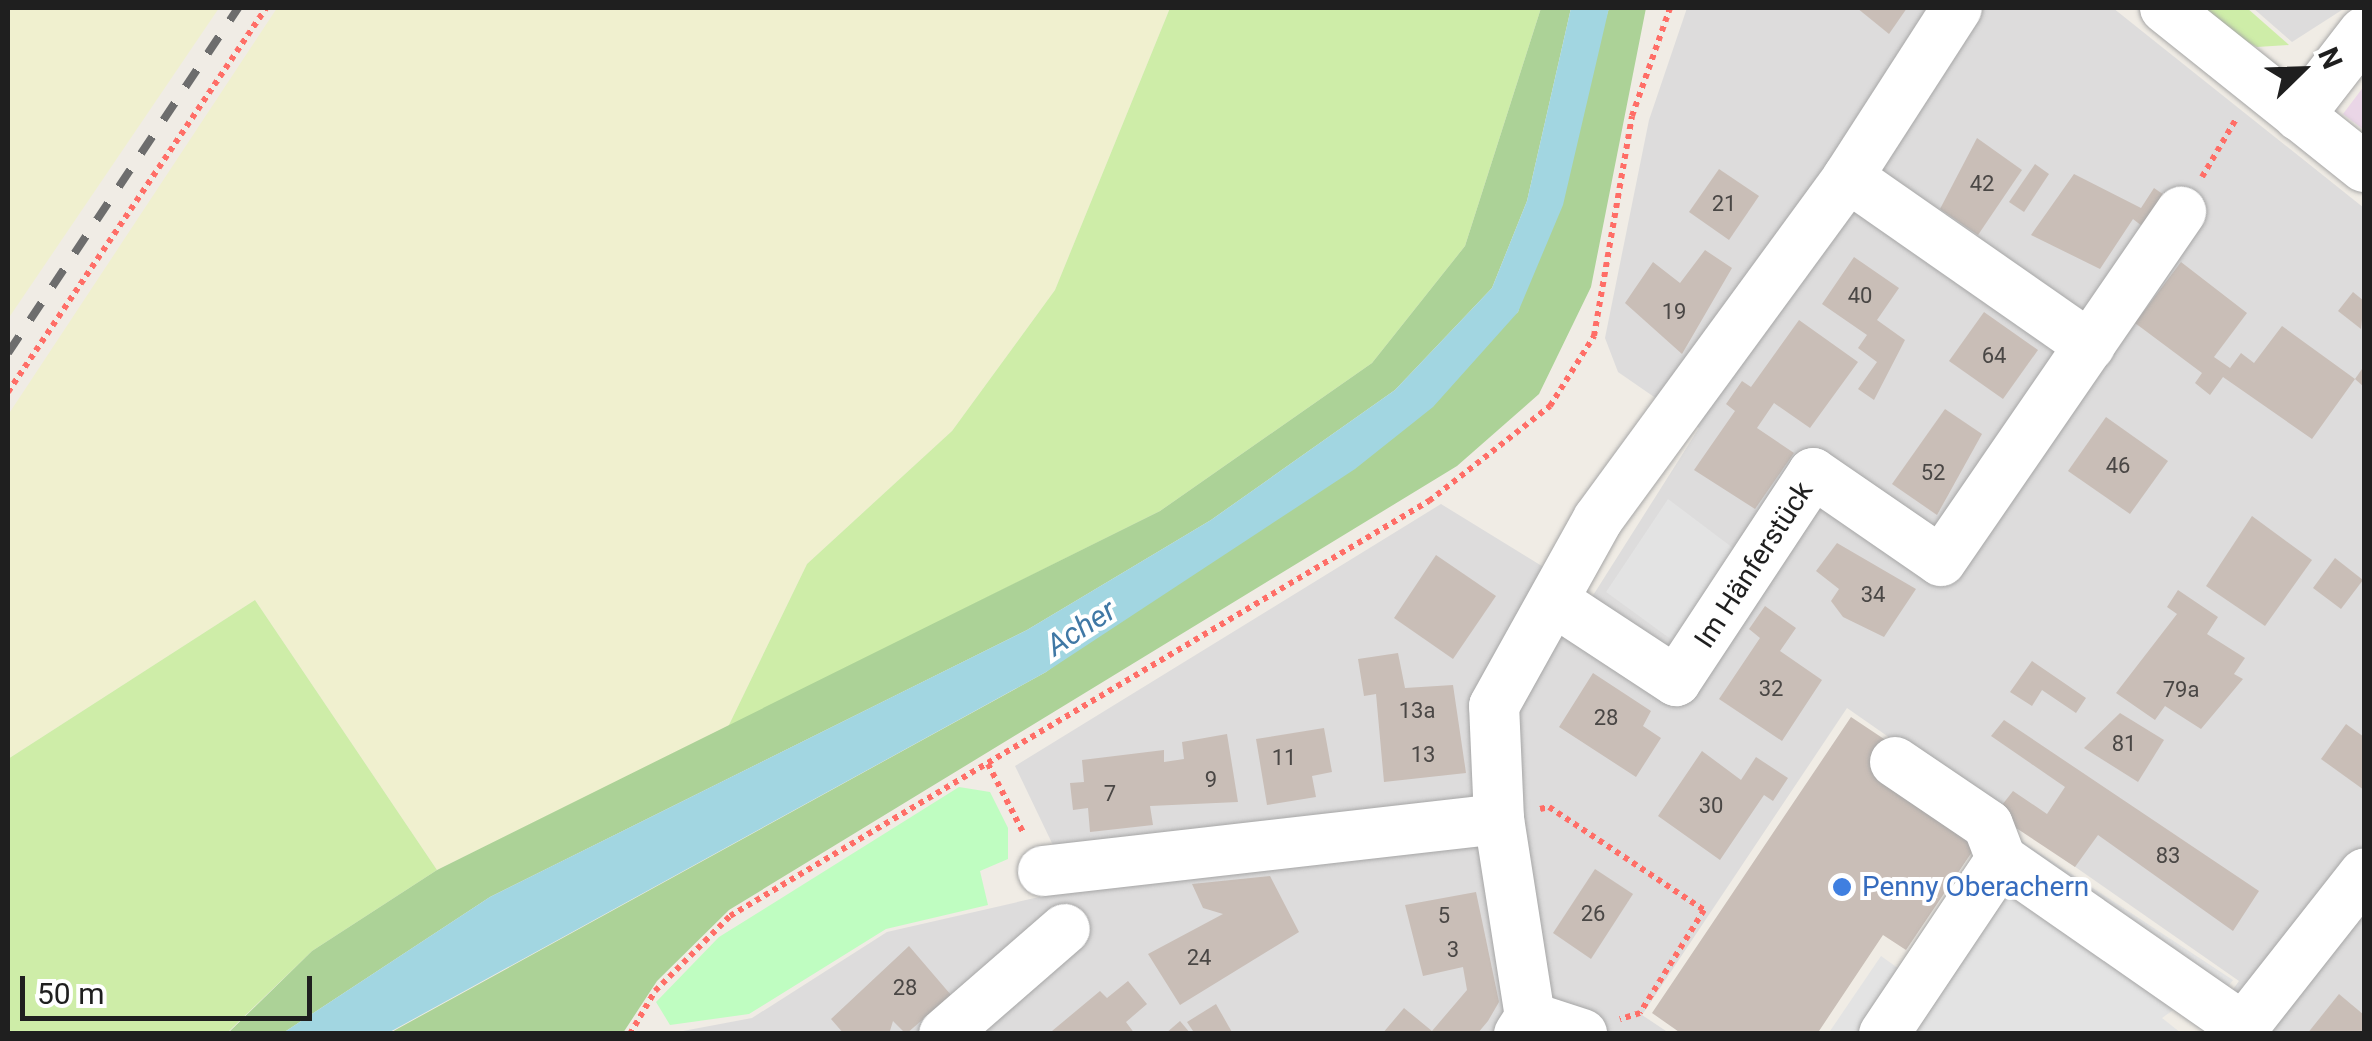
<!DOCTYPE html>
<html>
<head>
<meta charset="utf-8">
<style>
  body { margin:0 }
  #map { position:relative; width:2372px; height:1041px; overflow:hidden; background:#f0ece5; font-family:Roboto,sans-serif }
  div>[style] { position:absolute }
  [style*='--x'] { left:calc(var(--x)*1px); top:calc(var(--y)*1px); width:calc(var(--w)*1px); rotate:calc(var(--a)*1deg) }
  .residential>* { inset:0; background:#dddcdc }
  .industrial>* { inset:0; background:#ead6e7 }
  .farmland>* { inset:0; background:#f0f0cf }
  .grass>* { inset:0; background:#ceeda8 }
  .forest>* { inset:0; background:#acd297 }
  .park>* { inset:0; background:#bffdc1 }
  .parking>* { inset:0; background:#e3e3e3 }
  .water>* { inset:0; background:#a2d6e1 }
  .building>* { inset:0; background:#c9beb7 }
  .path>* { height:6px; margin-top:-3px; transform-origin:0; background:repeating-linear-gradient(90deg,#ff6e67 0 5px,transparent 0 10px) }
  .roads { filter:drop-shadow(0 0 2px #a6a6a6) drop-shadow(0 0 2px #a6a6a6) }
  .minor>* { height:50px; margin:-25px; padding:0 25px; transform-origin:25px; border-radius:25px; background:#fff }
  .rail>* { height:8px; margin-top:-4px; transform-origin:0; background:repeating-linear-gradient(90deg,#6d6d6d 0 20px,transparent 0 40px) }
  .dots>* { width:28px; height:28px; translate:-50% -50%; box-sizing:border-box; border:5px solid #fff; border-radius:50% }
  span { translate:-50% -50%; white-space:nowrap; text-align:center; line-height:1.15; -webkit-text-stroke:8px #fff; paint-order:stroke }
  .number-label { font-size:22px; color:#4a4745 }
  .number-label span { -webkit-text-stroke-width:0 }
  .street-label { font-size:28px; color:#1f1f1f }
  .shop-label { font-size:28px; color:#366cbe }
  .left { translate:0 -50%; text-align:left }
  .water-label { font-size:30px; color:#4078a5; font-style:italic }
  .frame { position:absolute; inset:0; border:10px solid #1f1f1f; pointer-events:none }
  .north { position:absolute; left:2252px; top:20px; width:100px; height:100px; -webkit-text-stroke:8px #fff; paint-order:stroke; rotate:67deg; font-size:28px; font-weight:700; line-height:40px; text-align:center; color:#1f1f1f }
  .north::after { content:''; display:block; margin:auto; width:35px; height:45px; background:#1f1f1f; clip-path:polygon(50% 0,100% 100%,50% 72%,0 100%) }
  .scale { position:absolute; left:20px; top:976px; width:292px; height:45px; box-sizing:border-box; border:5px solid #1f1f1f; border-top:0; padding-left:12px; font-size:30px; line-height:35px; white-space:nowrap; color:#1f1f1f; -webkit-text-stroke:8px #fff; paint-order:stroke }
</style>
</head>
<body>
<div id="map">
  <div class="residential">
    <i style="clip-path:polygon(1687px 8px,2113px 8px,2364px 208px,2364px 1033px,2201px 1033px,2239px 981px,1847px 708px,1642px 1015px,1669px 1033px,667px 1034px,752px 1018px,887px 932px,1074px 889px,1015px 766px,1441px 504px,1592px 597px,1699px 428px,1618px 372px,1605px 338px,1649px 120px)"></i>
    <i style="clip-path:polygon(2253px 8px,2345px 8px,2292px 42px)"></i>
  </div>
  <div class="industrial">
    <i style="clip-path:polygon(2364px 86px,2364px 130px,2343px 114px)"></i>
  </div>
  <div class="farmland">
    <i style="clip-path:polygon(8px 8px,219px 8px,8px 319px)"></i>
    <i style="clip-path:polygon(277px 8px,1170px 8px,1055px 290px,952px 431px,807px 564px,728px 727px,437px 870px,255px 600px,8px 759px,8px 415px)"></i>
  </div>
  <div class="grass">
    <i style="clip-path:polygon(1170px 8px,1541px 8px,1465px 246px,1372px 363px,1160px 511px,728px 727px,807px 564px,952px 431px,1055px 290px)"></i>
    <i style="clip-path:polygon(2184px 8px,2247px 8px,2289px 45px,2257px 47px)"></i>
    <i style="clip-path:polygon(255px 600px,437px 870px,312px 951px,227px 1033px,8px 1034px,8px 759px)"></i>
  </div>
  <div class="forest">
    <i style="clip-path:polygon(1541px 8px,1571px 8px,1527px 201px,1492px 288px,1395px 390px,1211px 520px,1027px 630px,490px 897px,283px 1033px,227px 1034px,312px 951px,437px 870px,1160px 511px,1372px 363px,1465px 246px)"></i>
    <i style="clip-path:polygon(1609px 8px,1646px 8px,1591px 287px,1539px 394px,1457px 466px,729px 910px,657px 981px,623px 1033px,388px 1034px,1046px 672px,1518px 312px)"></i>
  </div>
  <div class="park">
    <i style="clip-path:polygon(959px 787px,990px 792px,1008px 828px,1008px 859px,980px 871px,988px 905px,886px 929px,749px 1014px,670px 1025px,656px 1002px,719px 937px)"></i>
  </div>
  <div class="parking">
    <i style="clip-path:polygon(1668px 499px,1749px 560px,1683px 648px,1606px 592px)"></i>
    <i style="clip-path:polygon(2000px 827px,2233px 980px,2200px 1024px,2176px 1008px,2162px 1018px,2181px 1033px,1828px 1034px,1881px 956px,1902px 971px)"></i>
  </div>
  <div class="water">
    <i style="clip-path:polygon(1571px 8px,1609px 8px,1563px 205px,1518px 312px,1433px 407px,1355px 469px,1046px 672px,388px 1033px,283px 1033px,490px 897px,1027px 630px,1211px 520px,1395px 390px,1492px 288px,1527px 201px)"></i>
  </div>
  <div class="building">
    <i style="clip-path:polygon(1857px 8px,1907px 8px,1889px 34px)"></i>
    <i style="clip-path:polygon(1977px 138px,2022px 170px,1978px 235px,1940px 209px)"></i>
    <i style="clip-path:polygon(2035px 164px,2049px 174px,2024px 212px,2009px 202px)"></i>
    <i style="clip-path:polygon(1719px 169px,1759px 196px,1729px 240px,1689px 212px)"></i>
    <i style="clip-path:polygon(2074px 174px,2141px 208px,2154px 188px,2170px 199px,2147px 230px,2133px 219px,2100px 269px,2031px 235px)"></i>
    <i style="clip-path:polygon(1705px 250px,1732px 268px,1682px 354px,1625px 303px,1653px 262px,1680px 283px)"></i>
    <i style="clip-path:polygon(1854px 257px,1899px 288px,1877px 320px,1905px 340px,1874px 400px,1858px 389px,1877px 362px,1858px 348px,1867px 335px,1822px 304px)"></i>
    <i style="clip-path:polygon(2181px 262px,2247px 313px,2214px 357px,2230px 368px,2241px 353px,2254px 363px,2282px 326px,2355px 379px,2312px 439px,2223px 377px,2210px 395px,2195px 383px,2202px 373px,2135px 323px)"></i>
    <i style="clip-path:polygon(2353px 292px,2364px 301px,2361px 329px,2338px 311px)"></i>
    <i style="clip-path:polygon(1984px 312px,2038px 350px,2003px 399px,1949px 361px)"></i>
    <i style="clip-path:polygon(1799px 320px,1858px 362px,1810px 428px,1774px 403px,1757px 428px,1794px 453px,1755px 509px,1694px 470px,1735px 411px,1726px 404px,1742px 381px,1751px 387px)"></i>
    <i style="clip-path:polygon(2362px 369px,2364px 371px,2364px 387px,2355px 379px)"></i>
    <i style="clip-path:polygon(1945px 409px,1982px 434px,1937px 515px,1892px 484px)"></i>
    <i style="clip-path:polygon(2106px 417px,2168px 461px,2130px 514px,2068px 471px)"></i>
    <i style="clip-path:polygon(2252px 516px,2312px 560px,2265px 626px,2206px 586px)"></i>
    <i style="clip-path:polygon(1837px 543px,1916px 589px,1884px 637px,1843px 617px,1831px 601px,1839px 589px,1816px 571px)"></i>
    <i style="clip-path:polygon(1436px 555px,1496px 596px,1453px 659px,1394px 618px)"></i>
    <i style="clip-path:polygon(2335px 558px,2363px 580px,2341px 609px,2313px 588px)"></i>
    <i style="clip-path:polygon(2178px 590px,2218px 617px,2207px 634px,2245px 658px,2234px 674px,2243px 679px,2201px 729px,2165px 706px,2155px 720px,2116px 693px,2177px 614px,2167px 607px)"></i>
    <i style="clip-path:polygon(1765px 606px,1796px 628px,1780px 651px,1822px 680px,1782px 741px,1719px 699px,1760px 638px,1749px 629px)"></i>
    <i style="clip-path:polygon(1398px 653px,1405px 688px,1453px 685px,1466px 773px,1384px 782px,1376px 694px,1364px 696px,1358px 659px)"></i>
    <i style="clip-path:polygon(2032px 661px,2086px 698px,2076px 713px,2042px 690px,2032px 706px,2010px 692px)"></i>
    <i style="clip-path:polygon(1593px 673px,1651px 711px,1643px 726px,1661px 738px,1636px 777px,1559px 727px)"></i>
    <i style="clip-path:polygon(2120px 713px,2164px 740px,2138px 782px,2084px 748px)"></i>
    <i style="clip-path:polygon(1851px 717px,1902px 751px,1980px 840px,1906px 950px,1883px 935px,1817px 1034px,1682px 1034px,1652px 1013px)"></i>
    <i style="clip-path:polygon(2004px 720px,2259px 891px,2233px 931px,2098px 835px,2075px 867px,1995px 814px,2013px 791px,2047px 814px,2065px 787px,1991px 736px)"></i>
    <i style="clip-path:polygon(2346px 724px,2364px 737px,2364px 790px,2321px 759px)"></i>
    <i style="clip-path:polygon(1324px 728px,1332px 772px,1312px 776px,1316px 797px,1267px 805px,1256px 739px)"></i>
    <i style="clip-path:polygon(1227px 734px,1238px 802px,1150px 806px,1153px 825px,1090px 832px,1088px 808px,1073px 810px,1070px 783px,1084px 782px,1082px 760px,1164px 750px,1164px 762px,1184px 759px,1182px 742px)"></i>
    <i style="clip-path:polygon(1702px 751px,1741px 780px,1756px 757px,1788px 778px,1773px 801px,1764px 795px,1720px 860px,1658px 816px)"></i>
    <i style="clip-path:polygon(1595px 869px,1633px 894px,1591px 959px,1553px 933px)"></i>
    <i style="clip-path:polygon(1270px 876px,1299px 932px,1180px 1005px,1148px 954px,1223px 914px,1203px 908px,1192px 884px)"></i>
    <i style="clip-path:polygon(1476px 892px,1499px 1002px,1488px 1021px,1477px 1034px,1382px 1034px,1404px 1008px,1432px 1031px,1467px 990px,1463px 967px,1423px 976px,1405px 905px)"></i>
    <i style="clip-path:polygon(909px 946px,951px 995px,906px 1034px,893px 1021px,889px 1034px,844px 1034px,831px 1019px)"></i>
    <i style="clip-path:polygon(1128px 981px,1147px 1004px,1126px 1022px,1135px 1034px,1052px 1031px,1100px 991px,1107px 998px)"></i>
    <i style="clip-path:polygon(2339px 994px,2364px 1015px,2364px 1034px,2307px 1034px)"></i>
    <i style="clip-path:polygon(1216px 1004px,1233px 1034px,1195px 1034px,1187px 1022px)"></i>
    <i style="clip-path:polygon(1180px 1021px,1191px 1034px,1165px 1034px)"></i>
  </div>
  <div class="path">
    <i style="--x:2202;--y:177;--w:67;--a:-59.6"></i>
    <i style="--x:8;--y:392;--w:463;--a:-56.1"></i>
    <i style="--x:988;--y:764;--w:79;--a:62.8"></i>
    <i style="--x:1540;--y:809;--w:9;--a:-13"></i>
    <i style="--x:1549;--y:807;--w:186;--a:33.6"></i>
    <i style="--x:1704;--y:910;--w:121;--a:121.9"></i>
    <i style="--x:1640;--y:1013;--w:21;--a:163"></i>
    <i style="--x:630;--y:1034;--w:50;--a:-59.8"></i>
    <i style="--x:655;--y:991;--w:106;--a:-45"></i>
    <i style="--x:730;--y:916;--w:813;--a:-30.7"></i>
    <i style="--x:1429;--y:501;--w:154;--a:-38.1"></i>
    <i style="--x:1550;--y:406;--w:83;--a:-57.8"></i>
    <i style="--x:1594;--y:336;--w:223;--a:-80.2"></i>
    <i style="--x:1632;--y:116;--w:114;--a:-70.6"></i>
  </div>
  <div class="roads">
    <div class="minor">
      <i style="--x:2165;--y:8;--w:255;--a:38.6"></i>
      <i style="--x:2299;--y:116;--w:106;--a:-52.3"></i>
      <i style="--x:1848;--y:177;--w:295;--a:34.9"></i>
      <i style="--x:1554;--y:601;--w:146;--a:33.3"></i>
      <i style="--x:1676;--y:681;--w:249;--a:-56.6"></i>
      <i style="--x:1813;--y:473;--w:155;--a:34.5"></i>
      <i style="--x:1941;--y:561;--w:424;--a:-55.5"></i>
      <i style="--x:1895;--y:762;--w:112;--a:34.1"></i>
      <i style="--x:1988;--y:825;--w:36;--a:69"></i>
      <i style="--x:1043;--y:871;--w:459;--a:-6.5"></i>
      <i style="--x:1530;--y:1017;--w:55;--a:18.1"></i>
      <i style="--x:944;--y:1034;--w:160;--a:-41"></i>
      <i style="--x:1519;--y:1034;--w:20;--a:-57"></i>
      <i style="--x:1530;--y:1017;--w:200;--a:-98.9"></i>
      <i style="--x:1499;--y:819;--w:113;--a:-92.5"></i>
      <i style="--x:1494;--y:706;--w:214;--a:-60.9"></i>
      <i style="--x:1598;--y:519;--w:424;--a:-53.8"></i>
      <i style="--x:1848;--y:177;--w:201;--a:-57.2"></i>
      <i style="--x:1884;--y:1034;--w:211;--a:-56.2"></i>
      <i style="--x:2001;--y:859;--w:295;--a:34.8"></i>
      <i style="--x:2238;--y:1034;--w:204;--a:-51.8"></i>
    </div>
  </div>
  <div class="rail">
    <i style="--x:8;--y:353;--w:415;--a:-56.3"></i>
  </div>
  <div class="dots">
    <i style="left:1842px;top:887px;background:#3f7fe0"></i>
  </div>
  <div class="number-label">
    <span style="left:1982px;top:184px">42</span>
    <span style="left:1724px;top:204px">21</span>
    <span style="left:1860px;top:296px">40</span>
    <span style="left:1674px;top:312px">19</span>
    <span style="left:1994px;top:356px">64</span>
    <span style="left:2118px;top:466px">46</span>
    <span style="left:1933px;top:473px">52</span>
    <span style="left:1873px;top:595px">34</span>
    <span style="left:1771px;top:689px">32</span>
    <span style="left:2181px;top:690px">79a</span>
    <span style="left:1417px;top:711px">13a</span>
    <span style="left:1606px;top:718px">28</span>
    <span style="left:2124px;top:744px">81</span>
    <span style="left:1423px;top:755px">13</span>
    <span style="left:1284px;top:758px">11</span>
    <span style="left:1211px;top:780px">9</span>
    <span style="left:1110px;top:794px">7</span>
    <span style="left:1711px;top:806px">30</span>
    <span style="left:2168px;top:856px">83</span>
    <span style="left:1593px;top:914px">26</span>
    <span style="left:1444px;top:916px">5</span>
    <span style="left:1453px;top:950px">3</span>
    <span style="left:1199px;top:958px">24</span>
    <span style="left:905px;top:988px">28</span>
  </div>
  <div class="street-label">
    <span style="left:1754px;top:565px;rotate:-57deg">Im Hänferstück</span>
  </div>
  <div class="shop-label">
    <span class="left" style="left:1862px;top:887px">Penny Oberachern</span>
  </div>
  <div class="water-label">
    <span style="left:1081px;top:628px;rotate:-33deg">Acher</span>
  </div>
  <div class="frame"></div>
  <div class="north">N</div>
  <div class="scale">50 m</div>
</div>
</body>
</html>
